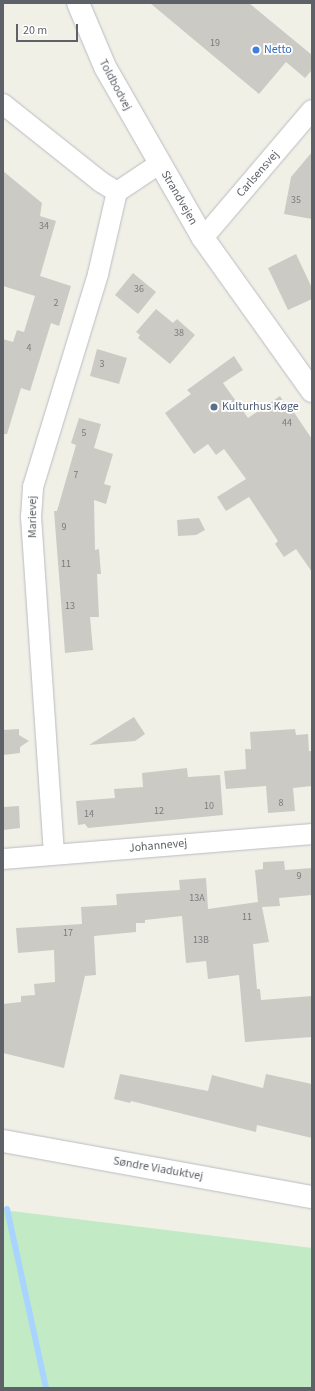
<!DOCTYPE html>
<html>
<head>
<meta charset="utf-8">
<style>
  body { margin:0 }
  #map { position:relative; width:315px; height:1391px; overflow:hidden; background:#f1f0e7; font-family:"Source Sans 3",sans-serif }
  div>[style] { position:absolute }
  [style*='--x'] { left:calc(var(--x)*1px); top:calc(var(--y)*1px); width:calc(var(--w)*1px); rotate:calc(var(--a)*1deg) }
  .green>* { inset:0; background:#c2eac5 }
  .stream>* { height:6px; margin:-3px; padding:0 3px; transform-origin:3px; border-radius:3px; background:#a9d4ff }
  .building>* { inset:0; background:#cccac4 }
  .roads { filter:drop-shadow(0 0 1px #b9bcc1) drop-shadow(0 0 1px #b9bcc1) }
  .street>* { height:20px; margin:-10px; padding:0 10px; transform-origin:10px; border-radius:10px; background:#fff }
  .secondary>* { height:22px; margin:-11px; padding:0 11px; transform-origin:11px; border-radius:11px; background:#fff }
  .dots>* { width:11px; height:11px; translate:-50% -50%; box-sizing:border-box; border:2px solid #fff; border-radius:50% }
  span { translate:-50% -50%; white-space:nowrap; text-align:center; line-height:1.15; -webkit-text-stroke:3.5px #fff; paint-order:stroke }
  .number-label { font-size:10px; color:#7a7c7f }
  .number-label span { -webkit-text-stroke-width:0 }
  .shop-label { font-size:12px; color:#366cbe }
  .left { translate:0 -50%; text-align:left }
  .street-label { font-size:12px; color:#5e6268 }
  .service-label { font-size:12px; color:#4e5e75 }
  .frame { position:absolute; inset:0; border:4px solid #5e6268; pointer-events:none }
  .scale { position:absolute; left:16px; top:24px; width:62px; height:18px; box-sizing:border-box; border:2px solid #5e6268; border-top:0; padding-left:5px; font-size:12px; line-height:14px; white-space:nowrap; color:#5e6268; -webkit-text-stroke:3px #fff; paint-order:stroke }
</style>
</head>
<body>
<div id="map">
  <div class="green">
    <i style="clip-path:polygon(3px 1210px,312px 1248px,312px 1388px,3px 1388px)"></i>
  </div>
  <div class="stream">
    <i style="--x:7;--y:1209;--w:183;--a:77.7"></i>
  </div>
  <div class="building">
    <i style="clip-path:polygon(150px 3px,249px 3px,312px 55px,312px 70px,305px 78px,286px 62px,259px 94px)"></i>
    <i style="clip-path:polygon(312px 152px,312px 219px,284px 214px,291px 177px)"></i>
    <i style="clip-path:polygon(3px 171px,42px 203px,40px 216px,56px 221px,40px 276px,71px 286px,59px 326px,51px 323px,30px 391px,21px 388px,7px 434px,3px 434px,3px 339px,13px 342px,17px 330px,24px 332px,35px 296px,3px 286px)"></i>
    <i style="clip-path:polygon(296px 254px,312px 288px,312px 299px,288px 310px,268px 268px)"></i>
    <i style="clip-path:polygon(133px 273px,156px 292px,138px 314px,115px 295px)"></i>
    <i style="clip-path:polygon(156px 309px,173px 323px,177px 319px,195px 335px,170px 364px,138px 338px,140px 335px,136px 332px)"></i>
    <i style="clip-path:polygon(97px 349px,127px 358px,119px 384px,90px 376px)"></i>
    <i style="clip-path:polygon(234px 356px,243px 370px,223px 383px,248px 418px,280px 396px,288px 409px,291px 408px,312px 439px,312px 572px,296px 549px,284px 557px,275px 544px,278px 541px,249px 497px,226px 511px,217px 497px,246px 479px,224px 449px,216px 455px,208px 444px,194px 454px,165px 413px,191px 394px,187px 390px)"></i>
    <i style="clip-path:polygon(79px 418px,101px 424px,94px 448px,113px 454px,104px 484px,111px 486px,106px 504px,94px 500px,95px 550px,99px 549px,101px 574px,97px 574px,99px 617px,90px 617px,93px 650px,65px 653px,54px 511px,57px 511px,76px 445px,71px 443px)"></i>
    <i style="clip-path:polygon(199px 518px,205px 530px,196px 535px,178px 536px,177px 520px)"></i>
    <i style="clip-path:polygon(134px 717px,145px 734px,135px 741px,89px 745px)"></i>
    <i style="clip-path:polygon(19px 729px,19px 735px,29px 741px,20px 747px,20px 753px,3px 755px,3px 730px)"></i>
    <i style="clip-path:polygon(295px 729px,296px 735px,308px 734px,309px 751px,312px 751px,312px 786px,293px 788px,295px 811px,268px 813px,266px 786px,226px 789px,224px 771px,246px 769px,245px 749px,251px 749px,250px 732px)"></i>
    <i style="clip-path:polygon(187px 768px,188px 777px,220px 775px,223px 815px,88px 828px,85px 824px,78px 825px,76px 801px,115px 798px,114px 789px,143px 787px,142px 773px)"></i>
    <i style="clip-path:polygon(19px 806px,20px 828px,3px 830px,3px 807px)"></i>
    <i style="clip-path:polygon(284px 861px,285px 870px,312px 868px,312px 895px,279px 898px,280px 906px,262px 907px,269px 942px,253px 944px,257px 989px,260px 989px,261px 1000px,312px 996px,312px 1037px,245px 1042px,239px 975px,208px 979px,206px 961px,186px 963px,182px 916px,145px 920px,145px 923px,136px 923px,136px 932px,94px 936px,96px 975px,85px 976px,64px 1068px,3px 1053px,3px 1004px,21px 1002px,21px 996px,35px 995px,34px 984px,55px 982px,54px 950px,18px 953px,16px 928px,82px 924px,81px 907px,117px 905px,116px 894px,180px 890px,179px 880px,206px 878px,208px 909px,258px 902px,255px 870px,263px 869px,263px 862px)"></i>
    <i style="clip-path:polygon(120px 1074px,208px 1091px,212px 1075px,263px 1088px,266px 1074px,312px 1084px,312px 1138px,257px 1125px,256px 1132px,131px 1101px,130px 1103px,114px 1099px)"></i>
  </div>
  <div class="roads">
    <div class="street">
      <i style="--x:3;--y:104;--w:125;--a:38.5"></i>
      <i style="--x:101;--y:182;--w:19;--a:32"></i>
      <i style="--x:117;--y:192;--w:50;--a:-33.7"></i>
      <i style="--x:203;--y:238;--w:168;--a:-49.6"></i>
      <i style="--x:54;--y:854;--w:338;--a:-93.9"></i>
      <i style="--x:31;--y:517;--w:30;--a:-86"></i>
      <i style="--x:33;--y:487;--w:223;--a:-73"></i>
      <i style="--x:98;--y:274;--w:84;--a:-77"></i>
      <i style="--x:3;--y:859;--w:310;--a:-4.6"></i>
    </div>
    <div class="secondary">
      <i style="--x:78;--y:3;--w:69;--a:67.1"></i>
      <i style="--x:105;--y:67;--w:197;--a:60.2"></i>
      <i style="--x:203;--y:238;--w:188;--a:54.5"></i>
      <i style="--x:3;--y:1141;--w:314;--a:10.3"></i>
    </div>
  </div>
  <div class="dots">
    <i style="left:256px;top:50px;background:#3f7fe0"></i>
    <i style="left:214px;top:407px;background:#5c6f8a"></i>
  </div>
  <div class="number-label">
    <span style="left:215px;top:44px">19</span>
    <span style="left:296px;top:201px">35</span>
    <span style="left:44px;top:227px">34</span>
    <span style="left:139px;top:290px">36</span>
    <span style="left:56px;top:304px">2</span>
    <span style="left:179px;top:334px">38</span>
    <span style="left:29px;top:349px">4</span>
    <span style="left:102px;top:365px">3</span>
    <span style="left:287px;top:424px">44</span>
    <span style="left:84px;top:434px">5</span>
    <span style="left:76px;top:476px">7</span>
    <span style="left:64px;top:528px">9</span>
    <span style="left:66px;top:565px">11</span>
    <span style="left:70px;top:607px">13</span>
    <span style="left:281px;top:804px">8</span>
    <span style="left:209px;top:807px">10</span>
    <span style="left:159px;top:812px">12</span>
    <span style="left:89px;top:815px">14</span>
    <span style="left:299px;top:877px">9</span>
    <span style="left:197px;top:899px">13A</span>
    <span style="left:247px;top:918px">11</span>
    <span style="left:68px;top:934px">17</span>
    <span style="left:201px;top:941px">13B</span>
  </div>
  <div class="shop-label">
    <span class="left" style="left:264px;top:50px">Netto</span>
  </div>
  <div class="street-label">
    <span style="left:115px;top:85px;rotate:62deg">Toldbodvej</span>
    <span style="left:258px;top:174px;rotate:-49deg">Carlsensvej</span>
    <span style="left:179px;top:198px;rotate:60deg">Strandvejen</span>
    <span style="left:33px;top:517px;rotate:-90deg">Marievej</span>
    <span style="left:158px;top:846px;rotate:-5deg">Johannevej</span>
    <span style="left:158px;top:1169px;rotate:10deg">Søndre Viaduktvej</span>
  </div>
  <div class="service-label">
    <span class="left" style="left:222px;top:407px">Kulturhus Køge</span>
  </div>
  <div class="frame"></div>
  <div class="scale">20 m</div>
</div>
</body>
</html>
